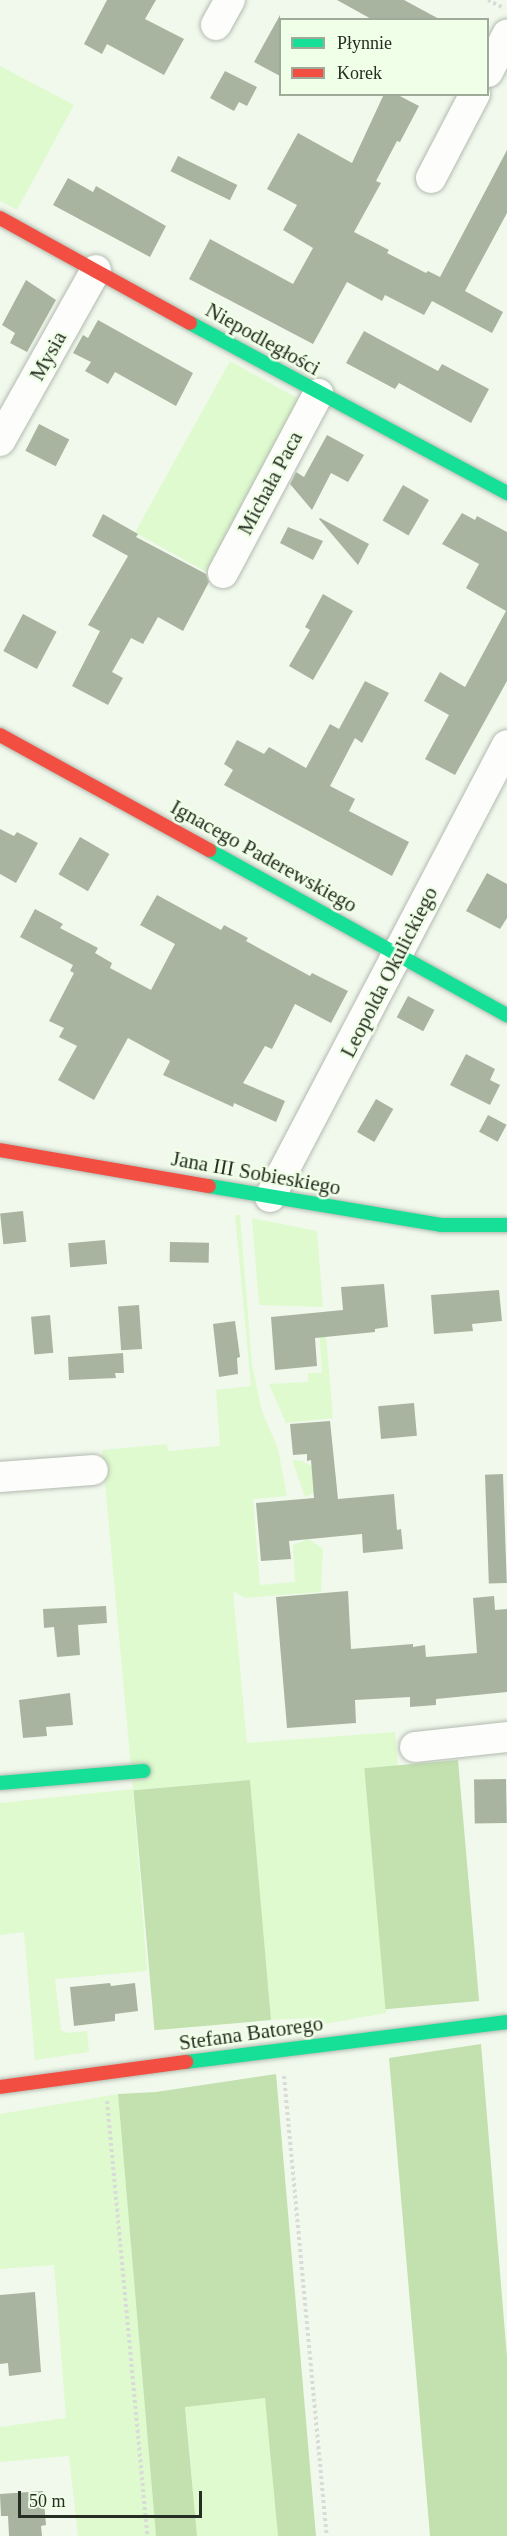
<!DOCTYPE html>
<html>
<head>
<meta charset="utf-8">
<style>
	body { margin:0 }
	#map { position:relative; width:507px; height:2536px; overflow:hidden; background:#f1f9ed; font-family:"Times New Roman",serif }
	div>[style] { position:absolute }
	.green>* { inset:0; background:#deface; transform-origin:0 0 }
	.forest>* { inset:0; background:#c2e1af; transform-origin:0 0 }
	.building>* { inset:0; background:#a8b49f; transform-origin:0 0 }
	.path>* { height:4px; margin-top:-2px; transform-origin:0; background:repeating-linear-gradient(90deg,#d9dbd8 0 3px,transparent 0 6px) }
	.roads { filter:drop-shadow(0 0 2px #b3baaf) drop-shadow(0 0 2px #b3baaf) }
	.street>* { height:30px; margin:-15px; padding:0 15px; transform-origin:15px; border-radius:15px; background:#fdfefc }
	.fast>* { height:14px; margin:-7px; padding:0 7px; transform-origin:7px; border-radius:7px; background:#16e098 }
	.jam>* { height:14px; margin:-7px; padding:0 7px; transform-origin:7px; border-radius:7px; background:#f24e42 }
	span { translate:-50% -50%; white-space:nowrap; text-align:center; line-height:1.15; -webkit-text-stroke:5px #f0ffe7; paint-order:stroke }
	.street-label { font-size:21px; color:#262d22 }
	.legend { position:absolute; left:279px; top:18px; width:210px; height:78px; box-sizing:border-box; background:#f0ffe7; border:2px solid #9fab98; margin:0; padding:8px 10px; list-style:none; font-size:18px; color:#262d22 }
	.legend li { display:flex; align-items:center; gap:12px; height:30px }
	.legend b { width:30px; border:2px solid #9fab98 }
	.scale { position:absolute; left:18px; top:2491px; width:184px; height:27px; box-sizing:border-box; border:3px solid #262d22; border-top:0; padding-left:8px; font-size:18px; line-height:21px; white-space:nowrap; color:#262d22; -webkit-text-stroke:4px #f0ffe7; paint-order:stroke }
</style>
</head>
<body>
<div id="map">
	<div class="green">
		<i style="clip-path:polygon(0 66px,74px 105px,17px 210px,0 201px)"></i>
		<i style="left:230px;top:361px;width:87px;height:196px;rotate:29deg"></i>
		<i style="clip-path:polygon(235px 1215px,240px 1215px,252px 1365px,262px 1411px,278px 1449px,287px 1496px,253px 1499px,260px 1585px,295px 1582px,293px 1545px,309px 1539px,323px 1549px,321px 1592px,245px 1598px,233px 1591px,247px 1743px,395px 1732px,398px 1767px,365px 1770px,386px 2013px,307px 2027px,308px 2018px,271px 2020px,250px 1780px,133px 1790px,147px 1971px,55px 1979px,61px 2030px,68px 2033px,87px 2031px,89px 2052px,35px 2060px,24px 1932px,0 1935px,0 1803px,133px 1789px,102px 1450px,167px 1444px,168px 1451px,220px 1446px,216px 1390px,251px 1386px)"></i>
		<i style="clip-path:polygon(252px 1218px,317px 1231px,323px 1307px,259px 1305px)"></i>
		<i style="clip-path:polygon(324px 1312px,333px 1418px,286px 1423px,269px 1384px,308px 1382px,308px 1373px,322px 1373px,318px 1313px)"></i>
		<i style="clip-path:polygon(292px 1460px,302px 1461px,314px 1467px,316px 1492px,305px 1497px)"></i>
		<i style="clip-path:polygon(118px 2094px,156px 2536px,78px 2536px,69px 2456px,0 2462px,0 2427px,66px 2418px,54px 2265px,0 2269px,0 2114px)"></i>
		<i style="left:266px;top:2398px;width:139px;height:81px;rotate:85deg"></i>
	</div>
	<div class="forest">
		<i style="left:458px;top:1760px;width:242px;height:94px;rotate:85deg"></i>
		<i style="left:250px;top:1780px;width:241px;height:117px;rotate:85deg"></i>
		<i style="clip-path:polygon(481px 2044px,507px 2357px,507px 2536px,430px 2536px,389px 2058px)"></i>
		<i style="clip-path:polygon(276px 2074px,316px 2536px,278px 2536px,265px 2398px,185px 2407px,197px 2536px,156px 2536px,118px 2094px,156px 2092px)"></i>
	</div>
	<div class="building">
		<i style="clip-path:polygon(107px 0,156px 0,145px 19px,184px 39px,164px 75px,107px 44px,102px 54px,84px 44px)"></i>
		<i style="clip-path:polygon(337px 0,404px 0,441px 20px,373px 20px)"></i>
		<i style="clip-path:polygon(280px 15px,280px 76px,254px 62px)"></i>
		<i style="clip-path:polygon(225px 71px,257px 87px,247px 106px,239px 102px,234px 111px,210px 98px)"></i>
		<i style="clip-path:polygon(384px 94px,396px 94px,419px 106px,400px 142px,397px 141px,376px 181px,381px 183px,354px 232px,389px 250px,387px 253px,426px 273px,428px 271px,440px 277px,507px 150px,507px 213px,465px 291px,503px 312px,492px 333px,432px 301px,424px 315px,385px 295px,382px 301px,347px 282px,313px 344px,189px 279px,210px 239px,293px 284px,313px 248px,283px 230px,297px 205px,267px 189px,298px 133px,352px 163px)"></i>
		<i style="left:178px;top:156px;width:66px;height:17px;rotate:26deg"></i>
		<i style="clip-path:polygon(68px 178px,93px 192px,96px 186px,166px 226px,150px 257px,53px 205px)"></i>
		<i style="clip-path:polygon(26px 280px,56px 300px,27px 352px,10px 343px,15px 333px,2px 325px)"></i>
		<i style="clip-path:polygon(98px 320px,193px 373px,176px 406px,115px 372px,108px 384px,85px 371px,91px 362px,73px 353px,83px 335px,88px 338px)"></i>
		<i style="clip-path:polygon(364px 331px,438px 371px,442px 364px,489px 389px,471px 423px,399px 383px,395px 389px,346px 363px)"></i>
		<i style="left:39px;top:424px;width:34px;height:30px;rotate:27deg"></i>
		<i style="clip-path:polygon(327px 435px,364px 455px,348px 482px,331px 473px,312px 510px,290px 484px,296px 472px,304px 477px)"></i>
		<i style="left:403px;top:485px;width:30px;height:41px;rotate:30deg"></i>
		<i style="clip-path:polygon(462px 513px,475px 520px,477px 516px,507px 532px,507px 681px,455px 775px,425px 759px,449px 715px,424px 701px,440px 672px,465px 687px,506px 611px,466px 588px,479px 564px,442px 544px)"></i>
		<i style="clip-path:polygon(103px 514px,138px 534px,136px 537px,206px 574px,209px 582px,183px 631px,158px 617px,143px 644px,131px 638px,112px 672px,123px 678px,108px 705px,72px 686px,100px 631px,88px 625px,128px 556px,92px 536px)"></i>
		<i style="clip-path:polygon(320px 518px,369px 544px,358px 565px,319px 519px)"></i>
		<i style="clip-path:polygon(288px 527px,323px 541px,313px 560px,280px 543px)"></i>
		<i style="clip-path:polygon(323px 594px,353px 611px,313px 680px,289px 666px,310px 630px,305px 627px)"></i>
		<i style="left:23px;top:614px;width:38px;height:42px;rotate:28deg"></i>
		<i style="clip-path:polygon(365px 681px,389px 693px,362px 743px,355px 738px,330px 786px,355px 799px,349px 811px,409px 842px,392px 876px,224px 785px,233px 770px,224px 764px,237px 740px,264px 754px,269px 747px,306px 768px,330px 724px,339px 729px)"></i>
		<i style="clip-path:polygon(0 829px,14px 836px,17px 832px,38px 843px,16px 883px,0 874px)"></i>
		<i style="left:80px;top:837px;width:34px;height:43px;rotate:30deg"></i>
		<i style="clip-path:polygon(487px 873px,507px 884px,507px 918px,500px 929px,466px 911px)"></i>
		<i style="clip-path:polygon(157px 895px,221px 930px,224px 925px,248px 938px,246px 941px,310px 976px,312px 973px,348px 991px,331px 1023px,295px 1004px,272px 1049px,265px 1046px,243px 1083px,285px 1101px,276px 1122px,234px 1103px,233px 1107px,163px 1075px,170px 1061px,128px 1038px,94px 1100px,58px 1080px,77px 1046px,59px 1037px,64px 1028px,49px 1021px,74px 973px,70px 971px,73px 965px,20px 937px,35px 909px,63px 924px,60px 928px,98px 948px,95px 953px,112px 963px,110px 968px,151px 990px,175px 944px,140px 925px)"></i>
		<i style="left:408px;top:996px;width:30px;height:24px;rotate:28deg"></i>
		<i style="clip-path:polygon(466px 1054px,495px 1069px,490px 1080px,500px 1085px,490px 1105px,450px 1085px)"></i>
		<i style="left:376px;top:1099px;width:20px;height:38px;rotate:30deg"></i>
		<i style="left:488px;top:1115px;width:21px;height:19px;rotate:28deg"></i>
		<i style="left:23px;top:1211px;width:31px;height:23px;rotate:84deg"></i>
		<i style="left:105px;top:1240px;width:24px;height:37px;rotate:85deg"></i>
		<i style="left:170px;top:1242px;width:39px;height:20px;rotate:1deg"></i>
		<i style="clip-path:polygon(384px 1284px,388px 1327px,375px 1329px,375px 1332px,315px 1338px,317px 1366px,275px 1370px,271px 1317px,343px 1310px,341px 1287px)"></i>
		<i style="clip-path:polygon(499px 1290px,502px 1321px,472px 1324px,473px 1331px,434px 1334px,431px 1295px)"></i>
		<i style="left:139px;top:1305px;width:44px;height:21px;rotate:86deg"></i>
		<i style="left:50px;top:1315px;width:38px;height:19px;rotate:85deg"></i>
		<i style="clip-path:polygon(235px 1321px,240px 1357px,237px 1358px,238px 1374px,219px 1377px,213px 1324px)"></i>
		<i style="clip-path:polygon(123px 1353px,124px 1373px,115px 1373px,116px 1378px,69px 1380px,68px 1357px)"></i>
		<i style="left:414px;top:1403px;width:33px;height:36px;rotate:85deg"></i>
		<i style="clip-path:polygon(330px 1421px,338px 1499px,394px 1494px,397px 1530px,401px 1529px,403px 1549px,363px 1553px,362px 1534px,289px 1541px,291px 1559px,261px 1561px,256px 1503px,314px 1498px,311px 1460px,307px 1461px,307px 1454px,293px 1455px,290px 1424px)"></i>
		<i style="left:503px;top:1474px;width:109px;height:18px;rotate:88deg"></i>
		<i style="clip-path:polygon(348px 1591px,351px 1649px,413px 1644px,413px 1647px,425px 1645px,426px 1657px,477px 1653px,473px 1598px,494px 1596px,495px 1610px,507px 1609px,507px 1692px,436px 1699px,436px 1705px,410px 1707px,410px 1697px,355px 1700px,356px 1723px,287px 1728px,276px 1597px)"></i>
		<i style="clip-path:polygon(106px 1606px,107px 1623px,78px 1625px,80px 1655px,57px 1657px,54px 1627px,44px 1628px,43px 1609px)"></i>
		<i style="clip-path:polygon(70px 1693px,73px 1725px,46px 1727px,47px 1736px,23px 1738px,19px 1700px)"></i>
		<i style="left:506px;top:1779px;width:44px;height:32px;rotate:89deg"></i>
		<i style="clip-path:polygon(110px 1983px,111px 1986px,135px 1983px,138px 2011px,115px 2014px,115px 2021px,74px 2026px,70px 1987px)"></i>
		<i style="clip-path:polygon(35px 2292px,41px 2372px,9px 2376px,8px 2363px,0 2364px,0 2295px)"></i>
		<i style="clip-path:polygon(43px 2491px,46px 2525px,41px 2526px,42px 2536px,9px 2536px,8px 2516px,1px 2516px,0 2494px)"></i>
	</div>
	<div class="path">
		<i style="left:488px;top:0;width:18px;rotate:27deg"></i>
		<i style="left:284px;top:2076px;width:462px;rotate:84.7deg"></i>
		<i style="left:107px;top:2101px;width:437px;rotate:84.7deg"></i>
	</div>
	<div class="roads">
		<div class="street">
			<i style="left:216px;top:25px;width:29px;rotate:-61deg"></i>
			<i style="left:488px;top:72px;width:42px;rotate:-62.8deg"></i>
			<i style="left:431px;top:178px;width:95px;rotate:-62.4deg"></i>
			<i style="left:0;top:441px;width:196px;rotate:-60.7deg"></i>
			<i style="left:223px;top:573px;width:203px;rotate:-62deg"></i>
			<i style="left:270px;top:1197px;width:510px;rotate:-62.33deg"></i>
			<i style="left:0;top:1477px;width:93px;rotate:-4.3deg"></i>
			<i style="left:415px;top:1747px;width:93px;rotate:-6.2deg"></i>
		</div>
		<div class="fast">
			<i style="left:190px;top:323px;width:360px;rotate:28.2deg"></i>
			<i style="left:209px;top:850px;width:341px;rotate:29deg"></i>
			<i style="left:209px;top:1186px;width:235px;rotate:9.5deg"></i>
			<i style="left:441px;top:1225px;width:66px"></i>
			<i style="left:0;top:1783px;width:144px;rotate:-4.8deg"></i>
			<i style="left:186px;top:2062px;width:323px;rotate:-7.1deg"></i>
		</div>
		<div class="jam">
			<i style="left:0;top:218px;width:217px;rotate:28.9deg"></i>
			<i style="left:0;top:735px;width:239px;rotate:28.8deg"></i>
			<i style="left:0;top:1150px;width:212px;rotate:9.8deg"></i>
			<i style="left:0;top:2087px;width:188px;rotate:-7.7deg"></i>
		</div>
	</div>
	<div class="street-label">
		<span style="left:263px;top:339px;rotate:29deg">Niepodległości</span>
		<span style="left:48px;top:356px;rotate:-61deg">Mysia</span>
		<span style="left:270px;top:483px;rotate:-62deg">Michała Paca</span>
		<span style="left:264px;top:856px;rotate:29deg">Ignacego Paderewskiego</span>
		<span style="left:389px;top:972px;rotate:-63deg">Leopolda Okulickiego</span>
		<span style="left:256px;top:1173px;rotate:10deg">Jana III Sobieskiego</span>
		<span style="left:251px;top:2033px;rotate:-8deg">Stefana Batorego</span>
	</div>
	<ul class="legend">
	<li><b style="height:8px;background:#16e098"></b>Płynnie</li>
	<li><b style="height:8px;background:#f24e42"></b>Korek</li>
	</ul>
	<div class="scale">50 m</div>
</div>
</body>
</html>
